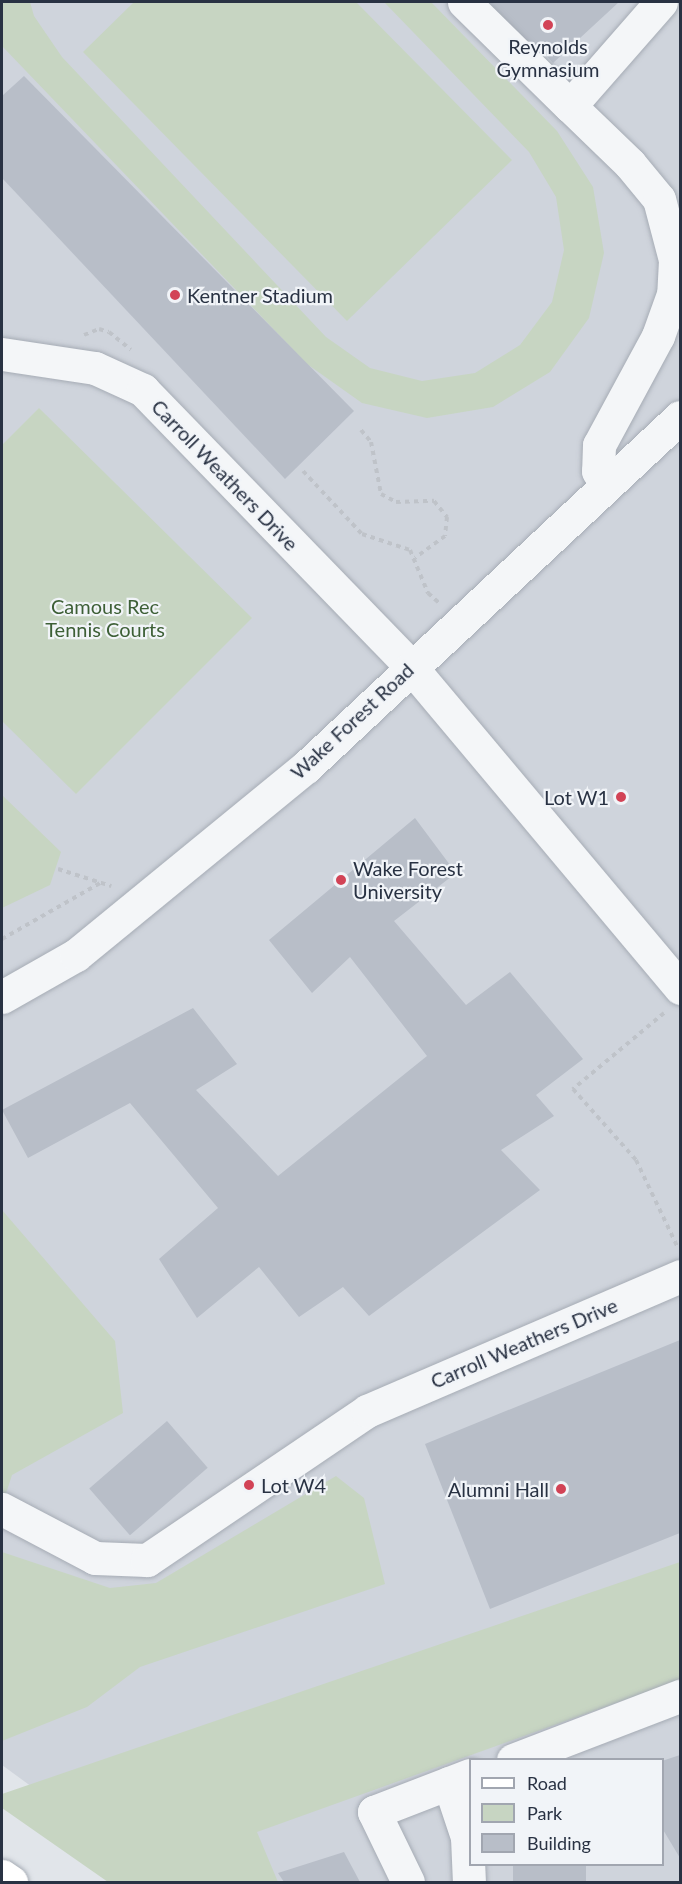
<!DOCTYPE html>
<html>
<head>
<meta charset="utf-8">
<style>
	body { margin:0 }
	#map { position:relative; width:682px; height:1884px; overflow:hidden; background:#e1e5ea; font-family:Lato,sans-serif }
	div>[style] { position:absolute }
	.built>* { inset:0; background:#cfd4dc }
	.green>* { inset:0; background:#c7d5c2 }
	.building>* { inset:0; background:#b8bec8; transform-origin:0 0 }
	.path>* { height:4px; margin-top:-2px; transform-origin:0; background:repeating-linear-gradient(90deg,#bfc3c9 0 4.5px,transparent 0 9px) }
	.roads { filter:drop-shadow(0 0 2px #a6acb5) drop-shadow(0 0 2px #a6acb5) }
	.minor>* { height:33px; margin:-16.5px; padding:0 16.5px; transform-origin:16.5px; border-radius:16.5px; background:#f4f6f8 }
	.major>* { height:33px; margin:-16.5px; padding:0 16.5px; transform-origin:16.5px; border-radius:16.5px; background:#fff }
	.dots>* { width:16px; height:16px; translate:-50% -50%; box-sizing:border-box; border:3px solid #f1f4f8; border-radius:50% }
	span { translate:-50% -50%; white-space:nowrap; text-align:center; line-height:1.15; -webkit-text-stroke:4.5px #f1f4f8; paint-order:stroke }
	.poi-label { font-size:20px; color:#293243 }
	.left { translate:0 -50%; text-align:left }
	.right { translate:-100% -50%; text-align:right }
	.street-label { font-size:20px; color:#293243 }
	.park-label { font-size:20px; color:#3d5f36 }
	.frame { position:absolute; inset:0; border:3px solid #293243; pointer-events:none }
	.legend { position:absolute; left:469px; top:1758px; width:195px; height:108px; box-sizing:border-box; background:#f1f4f8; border:2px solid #a1a6b0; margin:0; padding:8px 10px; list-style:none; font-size:18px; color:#293243 }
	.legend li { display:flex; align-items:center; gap:12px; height:30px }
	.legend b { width:30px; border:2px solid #a1a6b0 }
</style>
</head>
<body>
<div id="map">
	<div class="built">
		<i style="clip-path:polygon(evenodd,2px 2px,680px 2px,680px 1882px,162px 1882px,2px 1765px,2px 2px,470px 1760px,662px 1760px,662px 1864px,470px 1864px,470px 1760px)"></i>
	</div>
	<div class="green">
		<i style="clip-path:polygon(2px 2px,30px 2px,34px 16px,62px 57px,326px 337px,370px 368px,422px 381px,475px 373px,520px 345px,552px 302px,564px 250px,556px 197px,529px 152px,384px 2px,431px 2px,557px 131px,593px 187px,604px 253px,589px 318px,550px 372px,493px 407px,427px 418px,362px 403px,307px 364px,2px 46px)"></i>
		<i style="clip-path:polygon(134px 2px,356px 2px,512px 160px,347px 321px,83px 52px)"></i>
		<i style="clip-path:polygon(39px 408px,252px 618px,76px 794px,2px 721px,2px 445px)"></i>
		<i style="clip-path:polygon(2px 795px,61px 852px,50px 885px,2px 908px)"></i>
		<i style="clip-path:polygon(2px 1210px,115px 1341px,123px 1413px,12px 1475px,2px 1506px)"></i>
		<i style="clip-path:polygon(336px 1476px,364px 1498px,385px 1584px,140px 1667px,87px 1707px,2px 1741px,2px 1552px,110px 1588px,156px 1583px)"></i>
		<i style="clip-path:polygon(680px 1562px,680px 1680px,257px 1832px,278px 1882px,108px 1882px,2px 1808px,2px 1794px)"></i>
	</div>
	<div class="building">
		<i style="clip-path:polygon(478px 2px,619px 2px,553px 63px,540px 48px,533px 56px)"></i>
		<i style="clip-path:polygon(24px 76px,354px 411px,285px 479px,2px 178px,2px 96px)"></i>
		<i style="clip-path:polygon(415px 818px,456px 873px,394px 921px,466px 1005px,510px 972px,583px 1059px,536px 1095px,554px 1116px,501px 1150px,540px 1190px,369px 1316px,343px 1287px,299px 1317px,259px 1267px,197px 1318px,159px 1259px,218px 1208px,130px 1103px,28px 1158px,2px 1110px,193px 1008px,237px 1064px,196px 1090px,278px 1176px,427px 1056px,350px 957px,312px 993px,269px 940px)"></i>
		<i style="clip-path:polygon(680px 1340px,680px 1533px,490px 1609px,425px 1444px)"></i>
		<i style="left:167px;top:1421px;width:62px;height:103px;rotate:49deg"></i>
		<i style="clip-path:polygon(680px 1755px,680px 1858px,662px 1828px,662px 1761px)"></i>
		<i style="clip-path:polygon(344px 1852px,360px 1882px,284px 1882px,278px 1873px)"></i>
		<i style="left:513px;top:1864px;width:73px;height:19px"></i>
	</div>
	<div class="path">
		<i style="left:84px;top:335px;width:16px;rotate:-22deg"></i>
		<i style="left:99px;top:329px;width:10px;rotate:17deg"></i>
		<i style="left:109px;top:332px;width:28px;rotate:39deg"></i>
		<i style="left:361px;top:430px;width:16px;rotate:50deg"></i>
		<i style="left:371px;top:442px;width:53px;rotate:79.1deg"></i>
		<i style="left:381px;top:494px;width:17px;rotate:28deg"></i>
		<i style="left:396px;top:502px;width:38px;rotate:-2deg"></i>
		<i style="left:434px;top:501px;width:21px;rotate:51deg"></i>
		<i style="left:447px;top:517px;width:19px;rotate:96deg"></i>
		<i style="left:445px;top:536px;width:37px;rotate:144deg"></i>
		<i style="left:303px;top:471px;width:86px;rotate:46.9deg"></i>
		<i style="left:362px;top:534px;width:51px;rotate:18.4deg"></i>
		<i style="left:410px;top:550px;width:47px;rotate:67.3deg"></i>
		<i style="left:428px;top:593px;width:15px;rotate:42deg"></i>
		<i style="left:58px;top:869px;width:56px;rotate:17.8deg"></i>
		<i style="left:2px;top:939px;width:113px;rotate:-29.7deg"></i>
		<i style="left:664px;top:1013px;width:119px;rotate:140.1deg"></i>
		<i style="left:573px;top:1089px;width:95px;rotate:48.4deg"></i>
		<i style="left:636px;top:1160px;width:98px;rotate:64.5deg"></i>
	</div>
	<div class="roads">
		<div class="minor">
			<i style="left:464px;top:2px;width:148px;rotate:44.5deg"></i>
			<i style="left:570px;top:106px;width:138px;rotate:-48.8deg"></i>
			<i style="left:570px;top:106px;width:83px;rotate:44deg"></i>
			<i style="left:630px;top:164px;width:45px;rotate:50.4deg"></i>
			<i style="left:659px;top:199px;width:63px;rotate:75.3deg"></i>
			<i style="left:675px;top:260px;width:34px;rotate:93deg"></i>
			<i style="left:673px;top:294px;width:45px;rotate:109.7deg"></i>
			<i style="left:658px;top:336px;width:124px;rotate:118.4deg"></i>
			<i style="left:599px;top:445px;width:26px;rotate:92deg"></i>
			<i style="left:598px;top:471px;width:15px;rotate:58deg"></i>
			<i style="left:2px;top:354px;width:94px;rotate:8.6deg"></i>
			<i style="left:95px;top:368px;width:53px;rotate:24.6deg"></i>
			<i style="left:143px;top:390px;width:385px;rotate:45.9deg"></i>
			<i style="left:411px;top:667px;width:419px;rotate:50deg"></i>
			<i style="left:2px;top:997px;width:85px;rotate:-29.6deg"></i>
			<i style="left:76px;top:955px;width:297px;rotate:-39.3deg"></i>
			<i style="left:306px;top:767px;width:512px;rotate:-43.1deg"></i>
			<i style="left:2px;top:1509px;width:105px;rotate:27.8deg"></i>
			<i style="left:95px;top:1558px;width:52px;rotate:2.2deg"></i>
			<i style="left:147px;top:1560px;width:266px;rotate:-34.1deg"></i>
			<i style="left:367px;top:1411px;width:341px;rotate:-23.3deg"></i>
			<i style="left:513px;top:1760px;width:179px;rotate:-21deg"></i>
			<i style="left:449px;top:1783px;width:57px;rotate:71.6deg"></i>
			<i style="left:467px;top:1837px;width:45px;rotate:87.5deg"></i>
			<i style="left:408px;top:1882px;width:78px;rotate:-115.9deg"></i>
			<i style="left:374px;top:1812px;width:103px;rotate:-21.1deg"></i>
		</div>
		<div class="major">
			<i style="left:2px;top:1876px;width:11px;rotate:34deg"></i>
		</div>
	</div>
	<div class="dots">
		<i style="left:548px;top:25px;background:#d24356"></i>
		<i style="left:175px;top:295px;background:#d24356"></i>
		<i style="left:621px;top:797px;background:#d24356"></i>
		<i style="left:341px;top:880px;background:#d24356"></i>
		<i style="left:249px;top:1485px;background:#d24356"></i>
		<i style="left:561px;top:1489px;background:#d24356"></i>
	</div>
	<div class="poi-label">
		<span style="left:548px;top:58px">Reynolds<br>Gymnasium</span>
		<span class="left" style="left:187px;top:295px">Kentner Stadium</span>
		<span class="right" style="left:609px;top:797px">Lot W1</span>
		<span class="left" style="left:353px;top:880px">Wake Forest<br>University</span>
		<span class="left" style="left:261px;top:1485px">Lot W4</span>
		<span class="right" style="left:549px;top:1489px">Alumni Hall</span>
	</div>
	<div class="street-label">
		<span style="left:225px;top:475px;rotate:46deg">Carroll Weathers Drive</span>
		<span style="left:352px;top:721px;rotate:-43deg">Wake Forest Road</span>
		<span style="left:524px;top:1343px;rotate:-23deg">Carroll Weathers Drive</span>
	</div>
	<div class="park-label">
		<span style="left:105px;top:618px">Camous Rec<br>Tennis Courts</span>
	</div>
	<div class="frame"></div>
	<ul class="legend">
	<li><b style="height:8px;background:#fff"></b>Road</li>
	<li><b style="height:16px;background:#c7d5c2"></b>Park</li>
	<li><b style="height:16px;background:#b8bec8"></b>Building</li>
	</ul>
</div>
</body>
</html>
